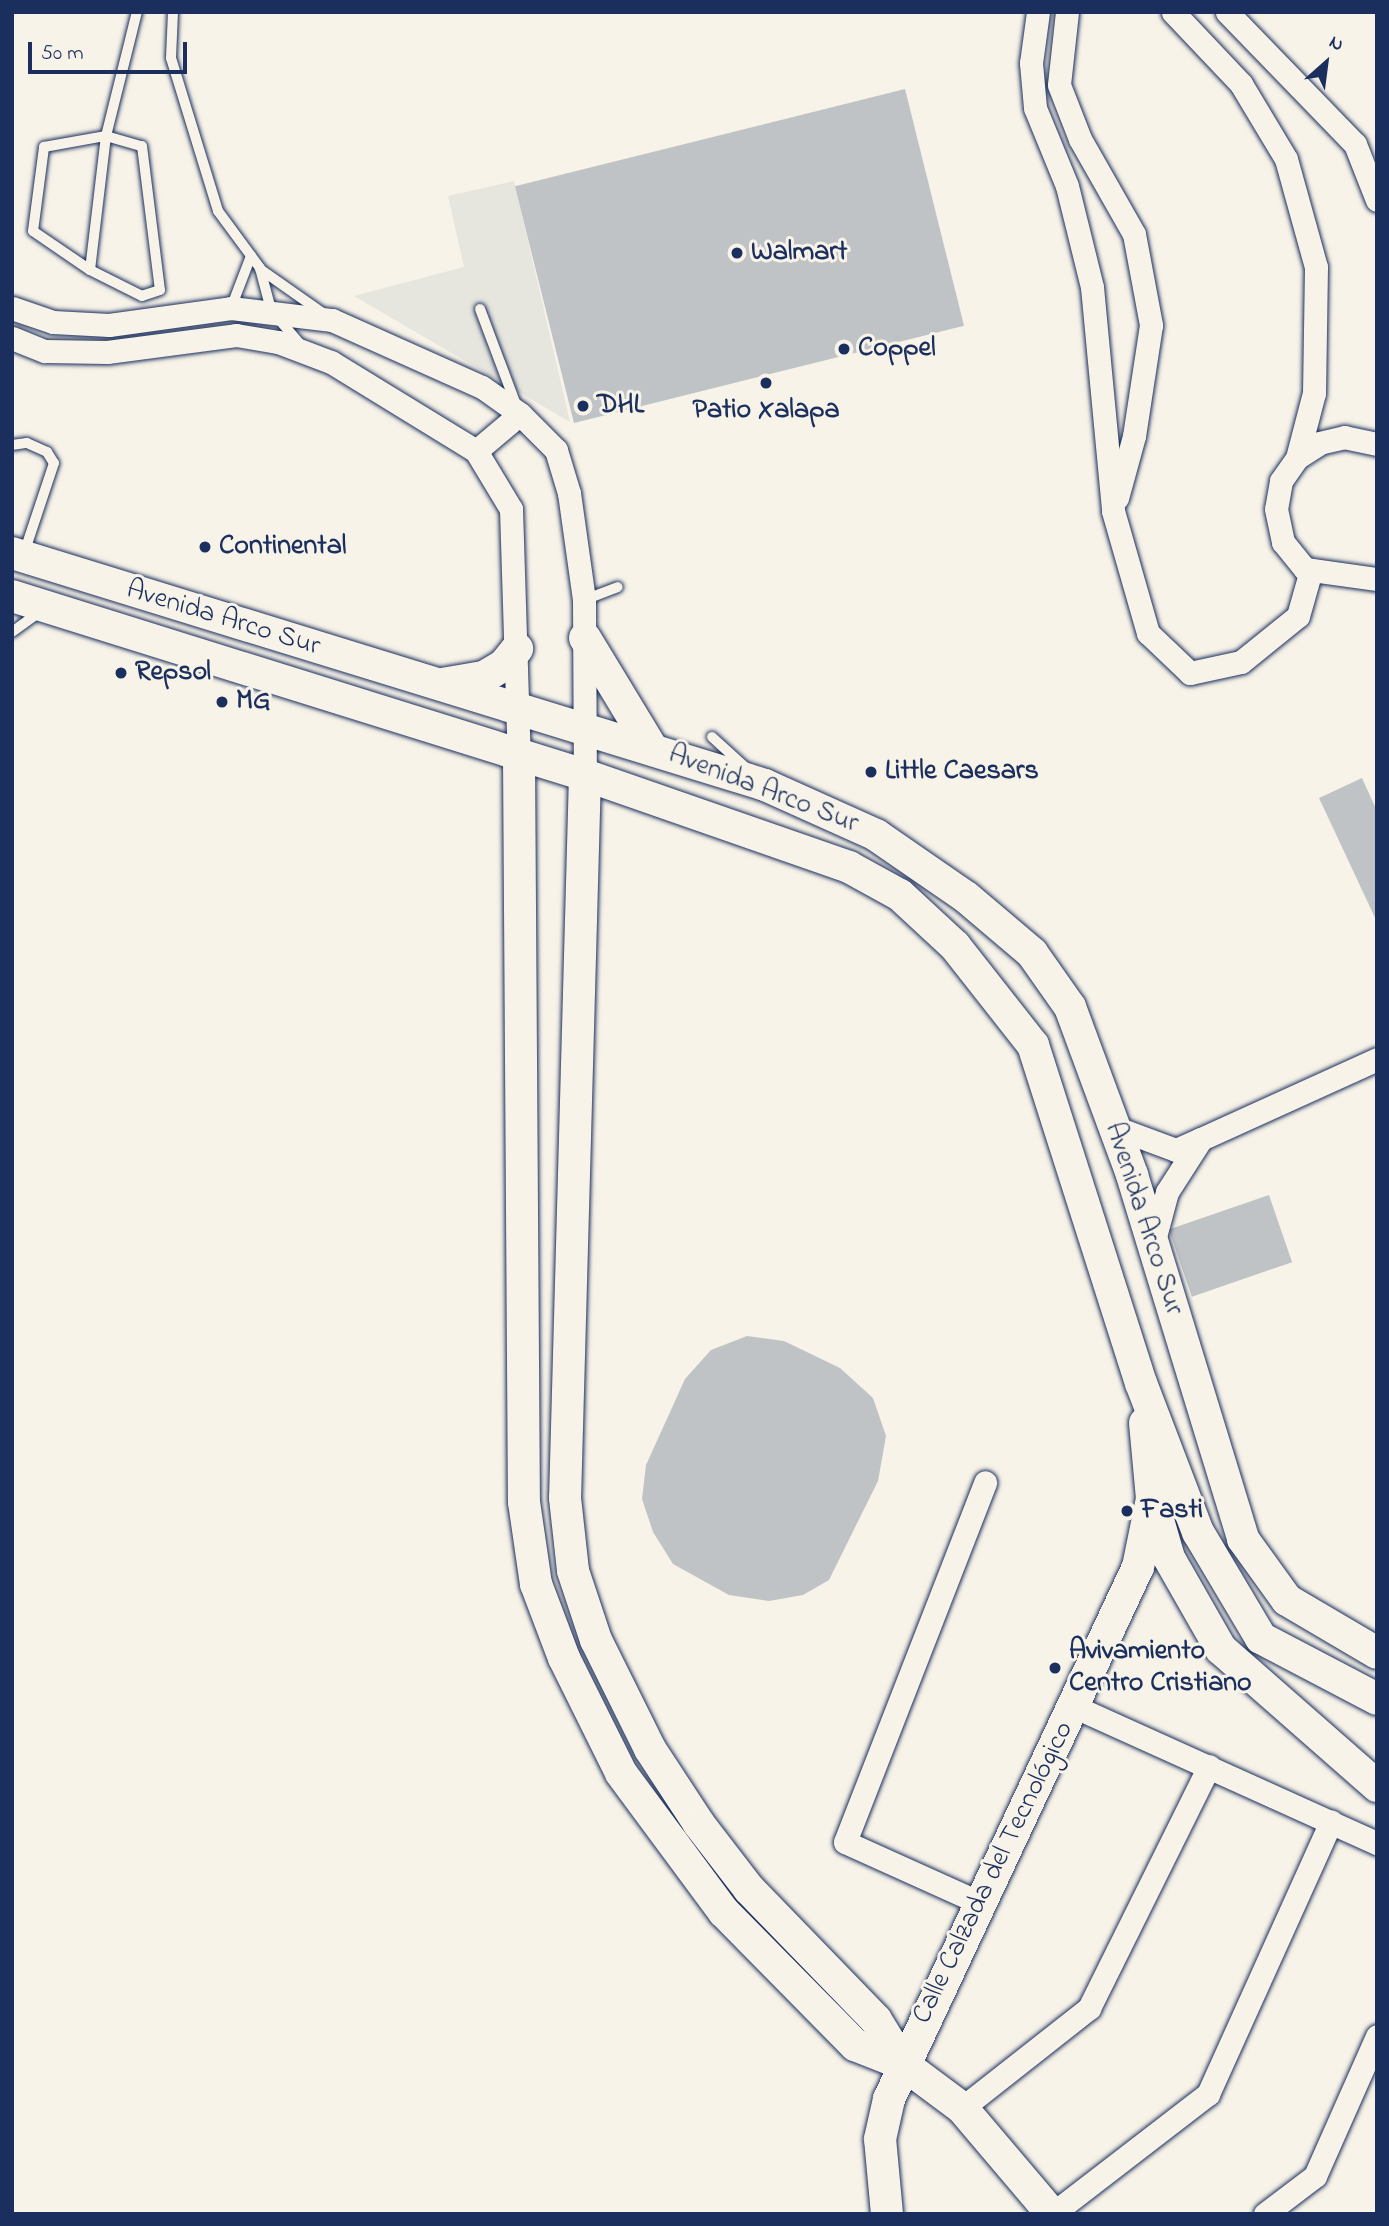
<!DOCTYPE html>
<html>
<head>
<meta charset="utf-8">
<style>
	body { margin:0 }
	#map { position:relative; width:1389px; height:2226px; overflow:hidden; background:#f7f3e8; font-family:"Indie Flower",sans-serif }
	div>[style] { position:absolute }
	.built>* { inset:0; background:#e6e5de }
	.building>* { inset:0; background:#c0c3c5; transform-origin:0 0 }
	.roads { filter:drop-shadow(0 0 2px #1b2f5e) drop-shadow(0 0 2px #1b2f5e) }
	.lane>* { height:10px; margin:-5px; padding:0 5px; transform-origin:5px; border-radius:5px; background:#f7f3e8 }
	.street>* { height:23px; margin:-11.5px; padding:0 11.5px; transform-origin:11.5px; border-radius:11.5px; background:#f7f3e8 }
	.secondary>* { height:32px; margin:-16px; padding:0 16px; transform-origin:16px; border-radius:16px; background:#f7f3e8 }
	.dots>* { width:19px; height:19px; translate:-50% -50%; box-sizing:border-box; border:4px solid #f7f3e8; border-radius:50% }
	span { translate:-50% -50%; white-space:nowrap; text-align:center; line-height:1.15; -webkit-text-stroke:6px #f7f3e8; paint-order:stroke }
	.poi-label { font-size:28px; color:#1b2f5e; font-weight:700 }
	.left { translate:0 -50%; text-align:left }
	.street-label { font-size:28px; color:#1b2f5e }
	.frame { position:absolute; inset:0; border:14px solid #1b2f5e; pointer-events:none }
	.north { position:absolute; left:1291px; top:28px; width:70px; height:70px; -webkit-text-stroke:5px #f7f3e8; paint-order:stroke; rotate:28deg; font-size:19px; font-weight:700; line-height:28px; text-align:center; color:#1b2f5e }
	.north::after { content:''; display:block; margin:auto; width:24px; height:32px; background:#1b2f5e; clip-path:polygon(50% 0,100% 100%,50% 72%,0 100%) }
	.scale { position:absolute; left:28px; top:42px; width:159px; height:32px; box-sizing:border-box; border:4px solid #1b2f5e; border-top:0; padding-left:9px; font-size:21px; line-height:24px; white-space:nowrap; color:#1b2f5e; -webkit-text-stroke:5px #f7f3e8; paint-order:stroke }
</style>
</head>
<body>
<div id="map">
	<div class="built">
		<i style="clip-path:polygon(514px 181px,570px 422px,354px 296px,464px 267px,448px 196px)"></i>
	</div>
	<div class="building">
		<i style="left:905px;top:89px;width:244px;height:402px;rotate:76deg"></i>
		<i style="clip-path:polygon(1362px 778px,1377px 811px,1377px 922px,1319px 798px)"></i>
		<i style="left:1269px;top:1195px;width:71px;height:106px;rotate:71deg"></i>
		<i style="clip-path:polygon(747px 1336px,784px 1341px,840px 1368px,873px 1398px,886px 1436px,878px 1481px,829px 1580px,803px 1595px,769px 1601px,729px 1595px,673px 1564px,653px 1532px,642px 1499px,646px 1465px,685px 1379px,711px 1350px)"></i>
	</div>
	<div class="roads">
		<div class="lane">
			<i style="left:173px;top:12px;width:46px;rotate:92.5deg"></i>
			<i style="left:171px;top:58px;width:160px;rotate:72.9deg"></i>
			<i style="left:218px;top:211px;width:71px;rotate:53.6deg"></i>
			<i style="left:260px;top:268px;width:43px;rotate:75.3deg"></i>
			<i style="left:271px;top:310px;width:45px;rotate:49.5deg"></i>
			<i style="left:106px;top:136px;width:37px;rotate:16deg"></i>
			<i style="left:142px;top:146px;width:145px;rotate:82.9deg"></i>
			<i style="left:160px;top:290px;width:19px;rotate:162deg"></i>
			<i style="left:142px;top:296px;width:58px;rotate:-153.4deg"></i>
			<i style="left:90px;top:270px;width:69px;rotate:-145.6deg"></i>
			<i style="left:33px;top:231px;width:85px;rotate:-82.5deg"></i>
			<i style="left:44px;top:147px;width:63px;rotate:-10.1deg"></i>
			<i style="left:260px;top:269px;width:78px;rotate:35.1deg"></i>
			<i style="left:90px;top:270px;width:135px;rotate:-83.2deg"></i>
			<i style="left:106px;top:136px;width:128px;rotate:-76deg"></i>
			<i style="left:231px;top:308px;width:56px;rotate:-69deg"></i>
			<i style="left:480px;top:309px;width:103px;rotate:69.4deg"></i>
			<i style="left:12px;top:445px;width:15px;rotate:-8deg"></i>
			<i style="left:27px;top:443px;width:22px;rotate:24deg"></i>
			<i style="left:47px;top:452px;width:13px;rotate:58deg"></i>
			<i style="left:54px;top:463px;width:95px;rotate:108.4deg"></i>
			<i style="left:584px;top:600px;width:36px;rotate:-21deg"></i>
			<i style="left:12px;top:632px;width:36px;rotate:-36deg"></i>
			<i style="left:712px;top:737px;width:47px;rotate:42.4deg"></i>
		</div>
		<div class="street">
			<i style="left:1038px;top:12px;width:51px;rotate:97.8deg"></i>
			<i style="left:1031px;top:63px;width:45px;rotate:84.9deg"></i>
			<i style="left:1035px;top:108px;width:84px;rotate:67.7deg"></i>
			<i style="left:1067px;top:186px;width:104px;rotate:76.1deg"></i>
			<i style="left:1092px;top:287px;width:225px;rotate:84.6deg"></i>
			<i style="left:1113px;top:511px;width:127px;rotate:74deg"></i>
			<i style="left:1148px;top:633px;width:58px;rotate:43.6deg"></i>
			<i style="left:1190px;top:673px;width:52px;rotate:-12.2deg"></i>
			<i style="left:1241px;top:662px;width:73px;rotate:-38.9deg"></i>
			<i style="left:1298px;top:616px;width:48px;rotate:-74.2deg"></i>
			<i style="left:1067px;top:12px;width:73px;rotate:96.3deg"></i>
			<i style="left:1059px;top:85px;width:58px;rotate:68.7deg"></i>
			<i style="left:1080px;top:139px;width:109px;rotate:60.4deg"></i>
			<i style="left:1134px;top:234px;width:93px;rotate:79.4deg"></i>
			<i style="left:1151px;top:325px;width:112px;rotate:98.7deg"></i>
			<i style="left:1134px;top:436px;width:64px;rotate:105.3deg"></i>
			<i style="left:1173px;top:12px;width:99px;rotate:46.6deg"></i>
			<i style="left:1241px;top:84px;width:87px;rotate:59deg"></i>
			<i style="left:1286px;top:159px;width:112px;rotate:74.5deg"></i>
			<i style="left:1316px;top:267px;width:126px;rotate:90.9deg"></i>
			<i style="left:1314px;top:393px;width:67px;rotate:104.7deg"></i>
			<i style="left:1227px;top:12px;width:184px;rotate:45.9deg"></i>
			<i style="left:1355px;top:144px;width:60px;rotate:68.6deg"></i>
			<i style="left:12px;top:308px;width:43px;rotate:18.9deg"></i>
			<i style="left:53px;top:322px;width:56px;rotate:3.1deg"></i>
			<i style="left:109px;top:325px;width:123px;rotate:-7.9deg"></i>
			<i style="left:231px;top:308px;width:102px;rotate:6.8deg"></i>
			<i style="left:332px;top:320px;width:164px;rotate:24.1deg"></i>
			<i style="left:482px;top:387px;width:47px;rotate:35.4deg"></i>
			<i style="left:520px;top:414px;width:51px;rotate:45deg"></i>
			<i style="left:556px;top:450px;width:45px;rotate:73.2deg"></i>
			<i style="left:569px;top:493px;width:108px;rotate:82deg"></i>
			<i style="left:584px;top:600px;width:175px;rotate:89.7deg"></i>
			<i style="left:12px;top:338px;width:35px;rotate:22deg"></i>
			<i style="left:45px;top:351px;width:62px;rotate:0.9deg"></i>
			<i style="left:107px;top:352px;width:130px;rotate:-7.5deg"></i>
			<i style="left:236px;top:335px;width:43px;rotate:9.5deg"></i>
			<i style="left:278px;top:342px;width:57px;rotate:20.7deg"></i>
			<i style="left:331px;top:362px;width:170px;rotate:31.5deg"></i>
			<i style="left:476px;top:451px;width:68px;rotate:58.9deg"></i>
			<i style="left:511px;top:509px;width:248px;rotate:88.2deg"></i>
			<i style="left:1377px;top:444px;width:33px;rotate:-168deg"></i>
			<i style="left:1345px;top:437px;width:26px;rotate:167deg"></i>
			<i style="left:1320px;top:443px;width:27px;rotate:147deg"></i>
			<i style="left:1297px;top:458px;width:28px;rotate:125deg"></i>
			<i style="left:1281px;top:481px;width:28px;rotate:100deg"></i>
			<i style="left:1276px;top:509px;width:34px;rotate:78deg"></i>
			<i style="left:1283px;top:542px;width:35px;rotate:51deg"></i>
			<i style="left:1305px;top:569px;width:73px;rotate:7.9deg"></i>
			<i style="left:476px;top:451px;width:57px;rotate:-40.1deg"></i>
			<i style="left:1114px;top:1127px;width:66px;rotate:20.4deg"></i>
			<i style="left:1176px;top:1150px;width:27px;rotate:-24deg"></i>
			<i style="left:1201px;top:1139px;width:63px;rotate:122.7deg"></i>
			<i style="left:1167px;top:1192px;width:54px;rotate:105.1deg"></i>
			<i style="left:1201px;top:1139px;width:193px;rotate:-24.4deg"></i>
			<i style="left:1073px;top:1706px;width:333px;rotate:24.3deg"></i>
			<i style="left:978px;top:1902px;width:146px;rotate:-155.7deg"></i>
			<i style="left:845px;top:1842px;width:386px;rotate:-68.7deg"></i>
			<i style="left:962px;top:2108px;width:162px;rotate:-38.2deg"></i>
			<i style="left:1089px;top:2008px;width:270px;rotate:-63.6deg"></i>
			<i style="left:1052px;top:2214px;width:197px;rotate:-37.6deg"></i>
			<i style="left:1208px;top:2094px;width:299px;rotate:-65.7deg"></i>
			<i style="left:1265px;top:2214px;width:63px;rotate:-37.2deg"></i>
			<i style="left:1315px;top:2176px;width:153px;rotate:-66.1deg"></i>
		</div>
		<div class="secondary">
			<i style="left:12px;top:553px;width:788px;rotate:17.12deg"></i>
			<i style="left:765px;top:785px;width:122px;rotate:24.2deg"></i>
			<i style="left:876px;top:835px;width:109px;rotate:34.6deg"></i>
			<i style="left:966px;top:897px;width:87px;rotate:40.3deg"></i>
			<i style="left:1032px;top:953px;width:66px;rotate:54.9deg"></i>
			<i style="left:1070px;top:1007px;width:179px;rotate:69.7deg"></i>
			<i style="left:1132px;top:1175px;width:381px;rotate:73deg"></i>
			<i style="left:1243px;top:1539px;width:75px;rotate:54.2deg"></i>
			<i style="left:1287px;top:1600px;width:104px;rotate:30.5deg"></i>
			<i style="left:12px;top:596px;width:600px;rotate:17.35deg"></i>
			<i style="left:585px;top:775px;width:280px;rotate:19.2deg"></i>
			<i style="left:849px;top:867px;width:58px;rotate:28.8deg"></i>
			<i style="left:900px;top:895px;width:75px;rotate:42.8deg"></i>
			<i style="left:955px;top:946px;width:126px;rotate:51.8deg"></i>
			<i style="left:1033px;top:1045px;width:355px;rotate:72.3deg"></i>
			<i style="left:1141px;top:1383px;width:160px;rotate:69.1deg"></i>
			<i style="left:1198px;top:1532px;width:123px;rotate:59.3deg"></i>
			<i style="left:1261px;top:1638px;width:131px;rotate:27.7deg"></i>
			<i style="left:585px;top:638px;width:127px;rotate:58.8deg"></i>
			<i style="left:442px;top:684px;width:43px;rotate:-9.5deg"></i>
			<i style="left:484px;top:677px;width:23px;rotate:-31deg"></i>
			<i style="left:504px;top:665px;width:21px;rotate:-51deg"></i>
			<i style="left:519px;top:757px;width:745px;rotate:89.62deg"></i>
			<i style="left:524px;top:1502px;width:83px;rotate:81.7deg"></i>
			<i style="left:536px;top:1584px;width:79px;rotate:69.3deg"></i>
			<i style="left:564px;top:1658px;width:128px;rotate:63.6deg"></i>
			<i style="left:621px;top:1773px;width:173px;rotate:53.5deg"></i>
			<i style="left:724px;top:1912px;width:187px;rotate:45.4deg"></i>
			<i style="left:855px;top:2045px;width:52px;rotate:21.6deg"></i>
			<i style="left:903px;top:2064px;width:74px;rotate:36.7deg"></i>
			<i style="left:962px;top:2108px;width:139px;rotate:49.7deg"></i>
			<i style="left:585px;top:775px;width:723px;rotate:91.58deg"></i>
			<i style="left:565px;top:1498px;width:73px;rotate:83.7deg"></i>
			<i style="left:573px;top:1571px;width:73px;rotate:71.6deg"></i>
			<i style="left:596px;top:1640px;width:122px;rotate:63.6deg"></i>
			<i style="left:650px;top:1749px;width:90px;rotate:56.8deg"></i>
			<i style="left:699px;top:1824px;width:82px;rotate:52.4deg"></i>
			<i style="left:749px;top:1889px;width:182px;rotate:45.9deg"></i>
			<i style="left:876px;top:2020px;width:52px;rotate:58.5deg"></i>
			<i style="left:1145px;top:1423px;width:76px;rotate:84.7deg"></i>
			<i style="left:1152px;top:1499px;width:61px;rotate:73.9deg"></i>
			<i style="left:1169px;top:1558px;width:105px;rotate:60.3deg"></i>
			<i style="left:1221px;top:1649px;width:208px;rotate:41.3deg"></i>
			<i style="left:887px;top:2214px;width:75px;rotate:-95.3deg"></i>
			<i style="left:880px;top:2139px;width:41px;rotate:-77.3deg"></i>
			<i style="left:889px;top:2099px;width:587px;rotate:-64.92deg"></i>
			<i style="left:1138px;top:1567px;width:69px;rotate:-78.4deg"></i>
		</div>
	</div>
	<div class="dots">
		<i style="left:737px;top:253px;background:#1b2f5e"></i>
		<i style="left:844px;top:349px;background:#1b2f5e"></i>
		<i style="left:766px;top:383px;background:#1b2f5e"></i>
		<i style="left:583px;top:406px;background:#1b2f5e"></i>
		<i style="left:205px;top:547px;background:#1b2f5e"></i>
		<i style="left:121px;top:673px;background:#1b2f5e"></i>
		<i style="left:222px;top:702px;background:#1b2f5e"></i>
		<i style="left:871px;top:772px;background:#1b2f5e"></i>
		<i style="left:1127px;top:1511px;background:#1b2f5e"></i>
		<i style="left:1055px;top:1668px;background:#1b2f5e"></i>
	</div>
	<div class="poi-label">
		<span class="left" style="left:751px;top:253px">Walmart</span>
		<span class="left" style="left:858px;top:349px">Coppel</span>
		<span class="left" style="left:597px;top:406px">DHL</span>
		<span style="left:766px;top:411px">Patio Xalapa</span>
		<span class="left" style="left:219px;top:547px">Continental</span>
		<span class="left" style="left:135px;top:673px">Repsol</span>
		<span class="left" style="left:236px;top:702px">MG</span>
		<span class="left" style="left:885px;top:772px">Little Caesars</span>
		<span class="left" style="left:1141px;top:1511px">Fasti</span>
		<span class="left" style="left:1069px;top:1668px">Avivamiento<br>Centro Cristiano</span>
	</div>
	<div class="street-label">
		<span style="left:223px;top:619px;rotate:17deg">Avenida Arco Sur</span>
		<span style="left:763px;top:790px;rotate:21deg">Avenida Arco Sur</span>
		<span style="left:1143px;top:1219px;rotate:72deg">Avenida Arco Sur</span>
		<span style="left:994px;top:1873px;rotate:-64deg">Calle Calzada del Tecnológico</span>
	</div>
	<div class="frame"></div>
	<div class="north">N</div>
	<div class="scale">50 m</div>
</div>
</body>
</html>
